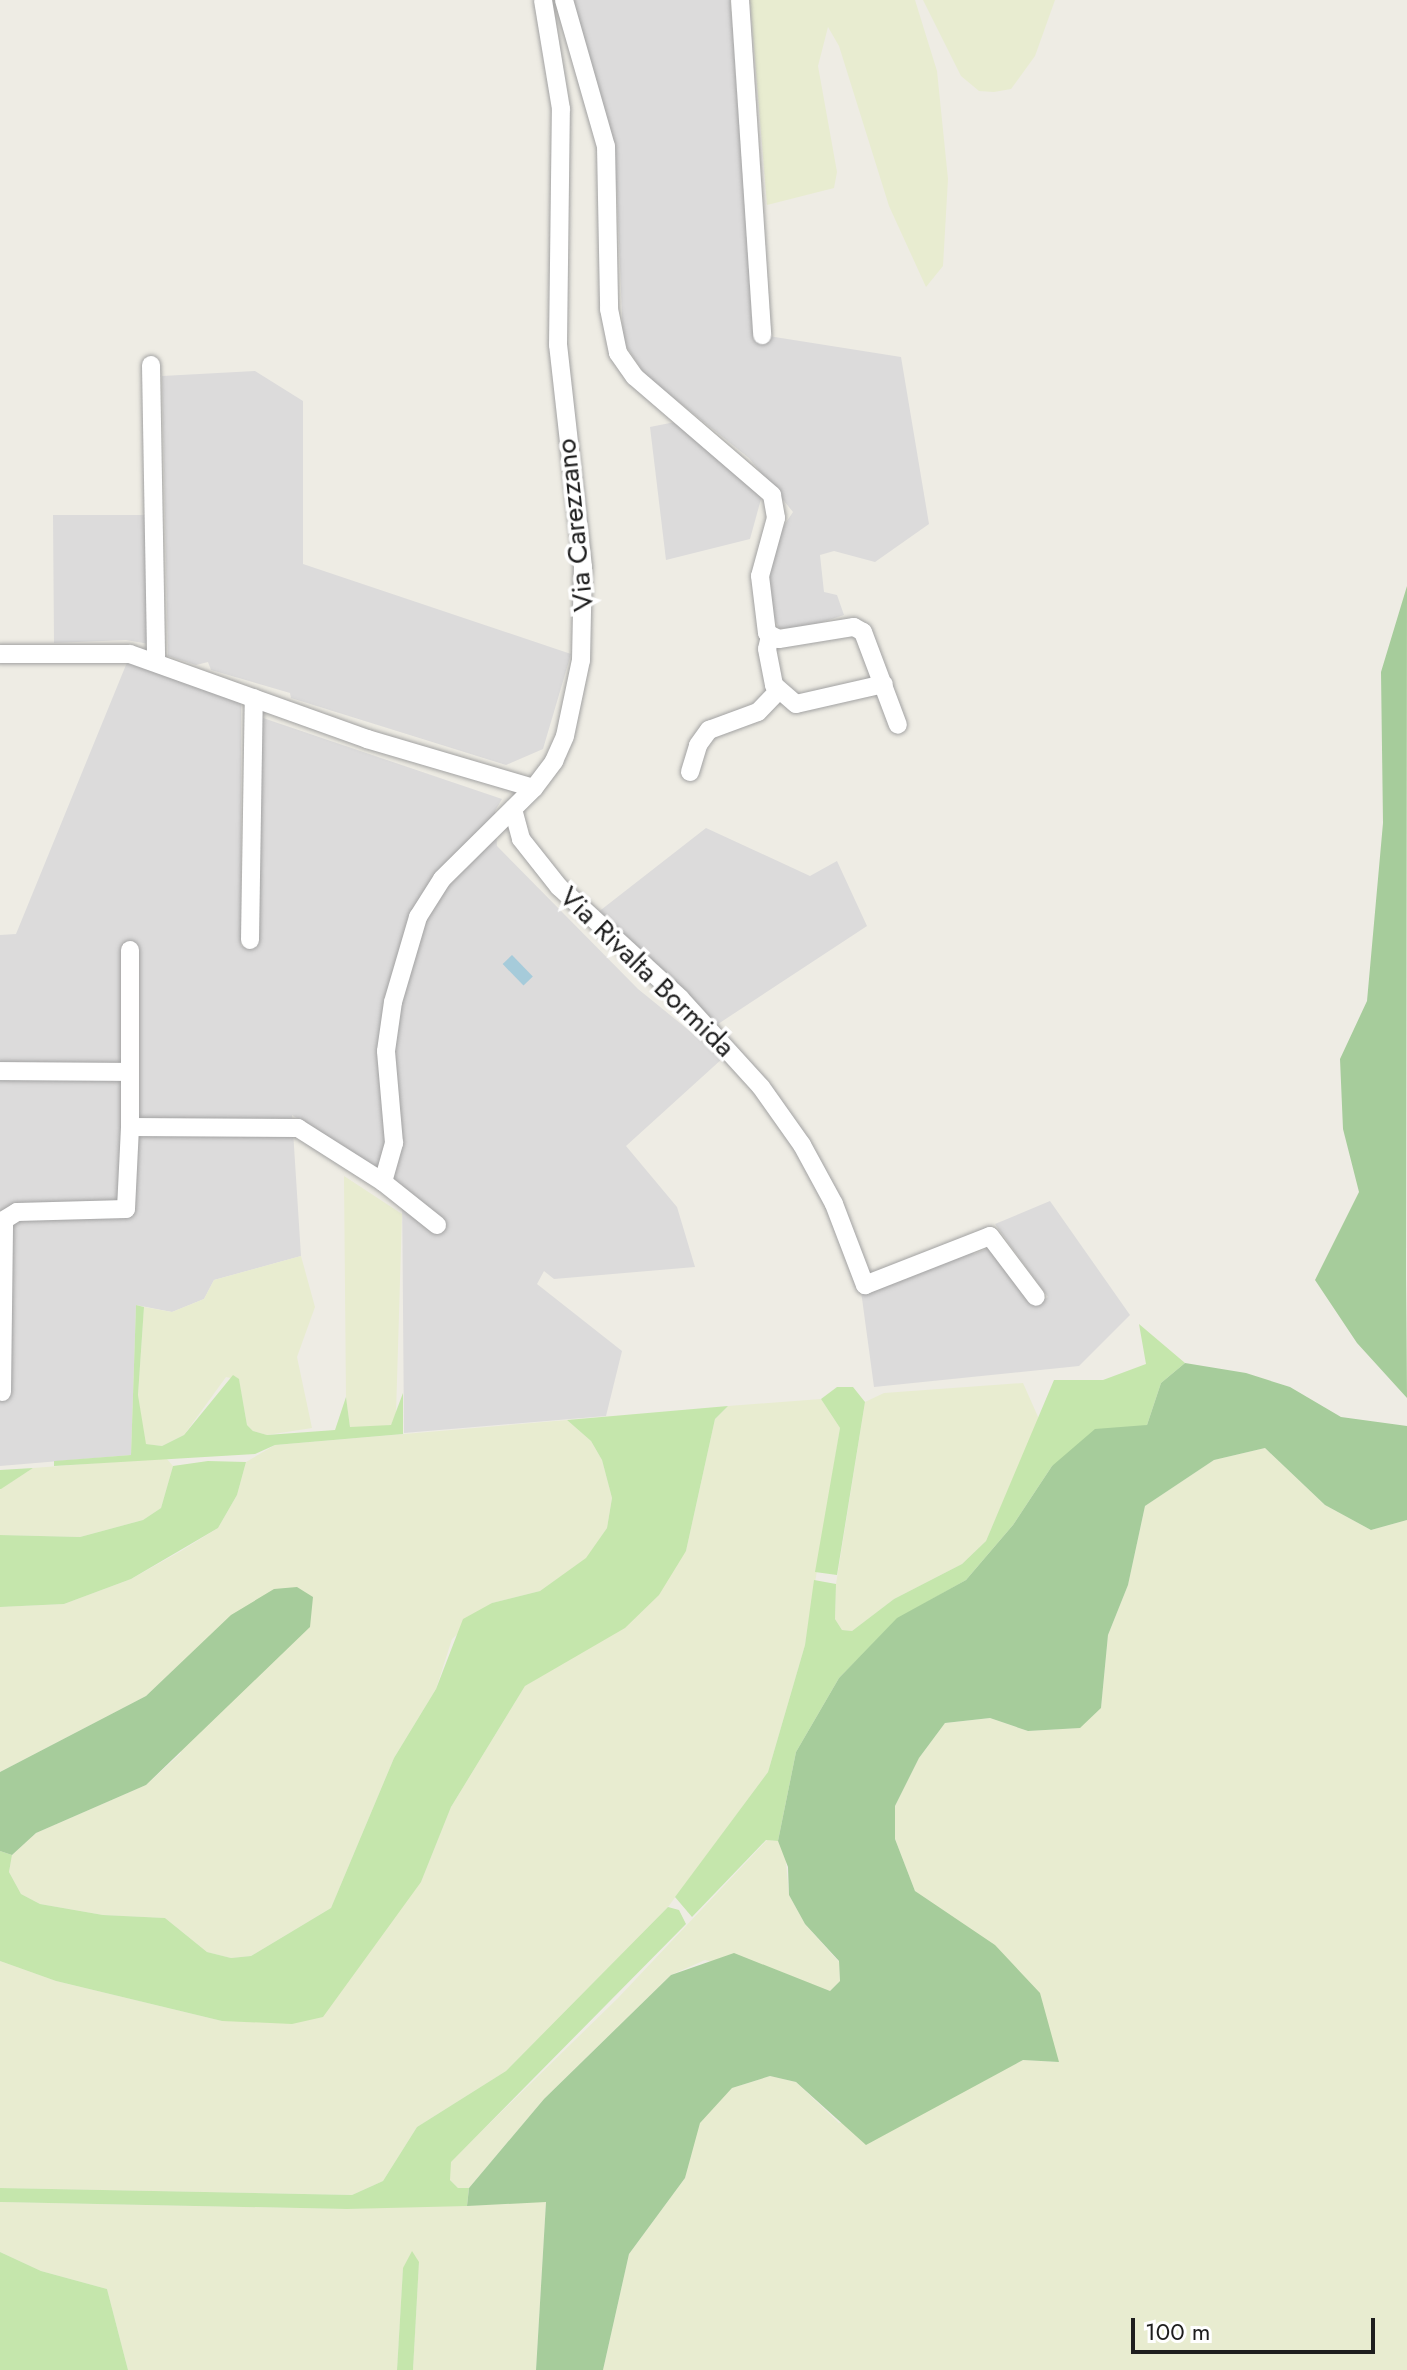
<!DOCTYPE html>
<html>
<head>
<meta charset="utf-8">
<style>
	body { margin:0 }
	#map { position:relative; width:1407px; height:2370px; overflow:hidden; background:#eeece4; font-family:Jost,sans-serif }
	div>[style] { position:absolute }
	.residential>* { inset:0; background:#dcdbdb }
	.farmland>* { inset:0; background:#e8ecd0 }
	.grass>* { inset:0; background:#c5e6ac }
	.forest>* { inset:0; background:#a6cc9b }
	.water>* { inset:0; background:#a6cbda; transform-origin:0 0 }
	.roads { filter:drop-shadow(0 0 2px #a2a2a2) drop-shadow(0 0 2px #a2a2a2) }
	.street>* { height:18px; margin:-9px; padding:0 9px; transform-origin:9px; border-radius:9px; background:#fff }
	span { translate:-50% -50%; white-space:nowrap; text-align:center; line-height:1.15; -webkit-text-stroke:7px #fff; paint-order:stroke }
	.street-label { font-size:28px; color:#1e1e1e }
	.scale { position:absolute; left:1131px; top:2318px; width:244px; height:36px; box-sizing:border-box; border:4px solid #1e1e1e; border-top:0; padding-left:10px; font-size:24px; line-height:28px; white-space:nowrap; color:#1e1e1e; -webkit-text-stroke:6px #fff; paint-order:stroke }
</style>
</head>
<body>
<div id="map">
	<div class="residential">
		<i style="clip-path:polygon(572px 0,730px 0,762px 335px,901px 357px,929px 524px,875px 562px,834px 551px,820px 555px,824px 592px,837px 595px,844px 615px,801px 629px,779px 628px,770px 610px,765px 568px,773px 542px,793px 512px,749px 458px,645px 375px,623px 341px,617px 190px,602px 105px)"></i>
		<i style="clip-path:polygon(255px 371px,303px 401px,303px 564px,571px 654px,543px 749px,506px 765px,291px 698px,290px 693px,211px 670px,208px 662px,196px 665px,168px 656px,162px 376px)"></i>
		<i style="clip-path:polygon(675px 422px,749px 479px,761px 499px,750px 539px,666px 560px,650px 427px)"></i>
		<i style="clip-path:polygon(53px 515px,149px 515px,149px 644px,126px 640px,54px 643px)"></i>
		<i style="clip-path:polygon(128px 660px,241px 696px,241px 946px,251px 945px,260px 717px,502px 799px,495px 811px,497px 846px,638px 989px,723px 1058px,626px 1146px,677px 1207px,695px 1267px,554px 1279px,544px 1271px,537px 1284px,622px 1351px,606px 1416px,404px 1433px,402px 1185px,292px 1115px,301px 1256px,214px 1280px,204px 1299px,172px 1312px,136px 1305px,131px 1455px,0 1466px,0 935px,16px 934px)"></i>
		<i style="clip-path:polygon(706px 828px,810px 876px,837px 861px,867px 926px,718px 1024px,597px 913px)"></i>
		<i style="clip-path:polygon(1050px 1201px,1130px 1315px,1079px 1366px,874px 1387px,861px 1291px,969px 1248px,974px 1254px,994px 1246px,1035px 1305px,1048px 1297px,995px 1224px)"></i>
	</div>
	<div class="farmland">
		<i style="clip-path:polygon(750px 0,915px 0,937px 71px,948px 179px,943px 266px,926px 287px,889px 206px,839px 46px,828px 27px,818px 66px,837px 172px,834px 188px,767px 205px)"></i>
		<i style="clip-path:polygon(923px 0,1055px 0,1035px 56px,1011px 89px,994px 92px,979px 91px,961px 76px)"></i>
		<i style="clip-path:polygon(344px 1176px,402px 1214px,396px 1414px,391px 1425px,366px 1429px,350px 1427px,346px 1397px)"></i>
		<i style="clip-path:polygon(301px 1256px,315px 1307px,297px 1357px,312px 1428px,267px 1435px,253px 1431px,247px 1425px,239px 1380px,226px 1377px,184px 1435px,162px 1446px,145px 1444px,138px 1395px,144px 1307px,172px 1312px,204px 1299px,214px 1280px)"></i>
		<i style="clip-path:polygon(1023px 1383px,1039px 1419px,986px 1541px,962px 1564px,894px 1599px,852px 1631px,842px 1630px,835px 1619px,836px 1584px,865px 1402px,884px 1393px)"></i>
		<i style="clip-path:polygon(821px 1399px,840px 1428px,805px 1645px,768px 1772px,668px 1907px,506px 2071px,417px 2127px,383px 2181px,352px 2195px,0 2188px,0 1961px,56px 1981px,222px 2021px,421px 1882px,451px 1807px,525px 1686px,549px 1671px,686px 1551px,715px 1419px,728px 1406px)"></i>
		<i style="clip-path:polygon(567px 1420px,591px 1441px,602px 1460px,612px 1498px,607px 1528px,587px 1558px,540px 1591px,492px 1603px,452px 1639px,436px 1689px,394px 1758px,331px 1908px,251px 1956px,231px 1958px,207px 1952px,165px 1918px,103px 1915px,40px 1904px,21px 1894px,9px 1872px,12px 1855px,36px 1833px,146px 1785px,180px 1754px,231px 1616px,146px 1696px,0 1772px,0 1607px,64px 1604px,131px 1579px,181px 1551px,218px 1528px,237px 1495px,246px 1462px,275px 1445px)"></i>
		<i style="clip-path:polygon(1265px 1448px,1325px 1505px,1371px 1530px,1407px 1520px,1407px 2370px,603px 2370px,629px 2254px,685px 2178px,699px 2123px,732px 2088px,770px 2076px,796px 2082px,839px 2123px,918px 2114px,1023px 2060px,1059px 2062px,915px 1891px,895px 1839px,895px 1806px,919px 1758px,945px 1723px,990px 1718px,1028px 1731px,1079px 1728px,1101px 1708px,1108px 1635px,1128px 1585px,1145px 1506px,1214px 1460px)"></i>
		<i style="clip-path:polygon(166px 1458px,173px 1466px,161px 1508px,143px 1520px,80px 1537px,0 1535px,0 1489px,33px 1468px)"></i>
		<i style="clip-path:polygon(767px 1840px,778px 1841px,785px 1852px,789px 1895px,805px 1924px,839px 1962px,840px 1981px,830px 1991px,705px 1960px,671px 1975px,544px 2099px,469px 2188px,458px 2188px,450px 2180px,450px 2162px,618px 1998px)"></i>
		<i style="clip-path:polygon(546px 2201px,536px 2370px,413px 2370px,419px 2262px,403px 2268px,397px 2370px,128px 2370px,107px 2289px,41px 2271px,0 2252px,0 2202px,347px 2209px)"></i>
	</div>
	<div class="grass">
		<i style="clip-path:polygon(136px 1305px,144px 1307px,138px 1395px,146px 1444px,162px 1446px,184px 1435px,233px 1375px,239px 1379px,247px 1425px,253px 1431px,267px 1435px,335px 1430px,346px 1397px,350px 1427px,391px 1425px,403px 1393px,403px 1434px,275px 1445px,255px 1454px,54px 1466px,54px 1461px,131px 1455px)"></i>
		<i style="clip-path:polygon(1139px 1324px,1185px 1363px,1161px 1383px,1147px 1425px,1052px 1466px,1013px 1525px,966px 1580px,897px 1619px,839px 1678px,796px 1752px,778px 1841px,766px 1840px,692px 1917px,675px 1897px,768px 1772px,805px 1645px,814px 1580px,836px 1584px,835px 1619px,842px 1630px,852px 1631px,894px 1599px,962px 1564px,986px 1541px,1054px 1380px,1103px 1380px,1146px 1364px)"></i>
		<i style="clip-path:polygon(837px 1387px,853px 1387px,865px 1402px,837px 1575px,815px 1572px,840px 1428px,821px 1399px)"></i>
		<i style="clip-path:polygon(728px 1406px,715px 1419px,686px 1551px,659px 1595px,625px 1628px,525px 1686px,451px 1807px,421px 1882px,323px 2017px,292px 2024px,222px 2021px,56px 1981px,0 1961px,0 1851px,12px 1855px,9px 1872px,21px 1894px,40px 1904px,103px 1915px,165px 1918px,207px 1952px,231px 1958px,251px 1956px,331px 1908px,394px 1758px,436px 1689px,463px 1619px,492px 1603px,540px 1591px,586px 1558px,607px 1528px,612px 1498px,602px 1460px,591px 1441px,567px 1420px)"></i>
		<i style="clip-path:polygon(208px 1461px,246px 1462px,237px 1495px,218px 1528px,131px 1579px,64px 1604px,0 1607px,0 1535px,80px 1537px,143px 1520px,161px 1508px,173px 1466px)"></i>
		<i style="clip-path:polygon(33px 1468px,1px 1489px,0 1489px,0 1470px)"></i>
		<i style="clip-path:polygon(668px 1907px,679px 1910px,686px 1924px,451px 2162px,450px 2180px,458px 2188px,469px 2188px,467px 2206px,347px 2209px,0 2202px,0 2188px,352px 2195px,383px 2181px,417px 2127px,506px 2071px)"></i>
		<i style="clip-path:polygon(412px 2251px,419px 2262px,413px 2370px,397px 2370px,403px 2268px)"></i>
		<i style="clip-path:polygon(0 2252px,41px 2271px,107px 2289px,128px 2370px,0 2370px)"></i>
	</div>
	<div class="forest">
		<i style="clip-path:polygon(1407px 586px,1406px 1276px,1407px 1398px,1357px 1343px,1315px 1280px,1359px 1192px,1343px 1129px,1340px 1059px,1367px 1001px,1383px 823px,1381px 672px)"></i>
		<i style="clip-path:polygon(1185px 1363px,1246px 1373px,1290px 1387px,1341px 1417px,1407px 1426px,1407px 1520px,1371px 1530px,1325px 1505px,1265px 1448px,1214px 1460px,1145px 1506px,1128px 1585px,1108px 1635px,1101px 1708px,1080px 1728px,1028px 1731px,990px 1718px,945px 1723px,919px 1758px,895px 1806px,895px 1839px,915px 1891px,995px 1945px,1040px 1993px,1059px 2062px,1023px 2060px,866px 2145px,796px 2082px,770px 2076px,732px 2088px,700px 2123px,685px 2178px,629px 2254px,603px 2370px,536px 2370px,546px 2202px,467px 2206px,469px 2188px,544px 2099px,671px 1975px,734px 1953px,830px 1991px,840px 1981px,839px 1961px,805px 1924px,789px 1895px,788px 1867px,778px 1841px,796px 1752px,839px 1678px,897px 1618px,966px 1580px,1013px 1525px,1052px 1466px,1095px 1429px,1147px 1425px,1161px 1383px)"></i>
		<i style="clip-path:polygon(297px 1587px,313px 1597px,310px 1627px,146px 1785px,36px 1833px,12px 1855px,0 1851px,0 1772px,146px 1696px,231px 1615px,274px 1589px)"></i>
	</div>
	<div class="water">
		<i style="left:512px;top:955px;width:30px;height:13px;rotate:46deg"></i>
	</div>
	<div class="roads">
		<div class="street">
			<i style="left:564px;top:0;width:152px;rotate:74deg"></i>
			<i style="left:606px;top:146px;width:163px;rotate:88.9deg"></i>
			<i style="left:609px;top:309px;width:45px;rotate:78.4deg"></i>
			<i style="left:618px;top:353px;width:29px;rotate:55deg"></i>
			<i style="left:635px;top:377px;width:181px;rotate:40.7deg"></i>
			<i style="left:772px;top:495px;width:23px;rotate:80deg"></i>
			<i style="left:776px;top:518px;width:60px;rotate:105.4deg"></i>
			<i style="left:760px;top:576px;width:57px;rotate:83deg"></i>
			<i style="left:767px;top:633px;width:13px;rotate:27deg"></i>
			<i style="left:779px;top:639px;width:76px;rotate:-9.1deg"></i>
			<i style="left:854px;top:627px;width:10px;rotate:29deg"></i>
			<i style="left:863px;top:632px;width:99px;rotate:69.4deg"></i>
			<i style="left:740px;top:0;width:336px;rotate:86.2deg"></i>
			<i style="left:151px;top:365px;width:297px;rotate:89deg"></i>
			<i style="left:770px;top:636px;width:13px;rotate:103deg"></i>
			<i style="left:767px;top:649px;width:37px;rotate:79deg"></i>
			<i style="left:774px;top:685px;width:29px;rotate:41deg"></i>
			<i style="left:796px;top:704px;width:90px;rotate:-12.8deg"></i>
			<i style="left:0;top:654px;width:130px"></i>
			<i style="left:130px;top:654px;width:252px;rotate:19.7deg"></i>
			<i style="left:367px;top:739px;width:174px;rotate:16.4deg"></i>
			<i style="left:690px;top:772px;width:28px;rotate:-73deg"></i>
			<i style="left:698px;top:745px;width:19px;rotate:-54deg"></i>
			<i style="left:709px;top:730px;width:52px;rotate:-20.2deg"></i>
			<i style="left:758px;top:712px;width:28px;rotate:-46deg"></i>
			<i style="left:513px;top:809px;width:31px;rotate:75deg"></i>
			<i style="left:521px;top:839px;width:61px;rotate:51.6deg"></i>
			<i style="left:559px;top:887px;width:164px;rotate:42.5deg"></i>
			<i style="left:680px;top:998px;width:120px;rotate:47.7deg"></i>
			<i style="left:761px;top:1087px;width:71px;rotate:54.7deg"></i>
			<i style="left:802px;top:1145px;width:67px;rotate:61.5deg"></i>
			<i style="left:834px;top:1204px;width:87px;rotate:69.1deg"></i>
			<i style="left:865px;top:1285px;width:134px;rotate:-21.4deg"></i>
			<i style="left:990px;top:1236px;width:76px;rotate:53deg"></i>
			<i style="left:250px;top:940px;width:242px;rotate:-89.1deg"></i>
			<i style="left:130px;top:950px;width:177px;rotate:90deg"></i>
			<i style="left:130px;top:1127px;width:168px;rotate:0.3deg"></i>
			<i style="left:298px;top:1128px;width:101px;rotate:32.4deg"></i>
			<i style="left:383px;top:1182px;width:69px;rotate:38.5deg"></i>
			<i style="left:0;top:1071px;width:130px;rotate:0.4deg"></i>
			<i style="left:383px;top:1182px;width:41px;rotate:-74.2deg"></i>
			<i style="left:394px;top:1143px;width:92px;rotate:-95deg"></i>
			<i style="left:386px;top:1051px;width:49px;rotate:-81.9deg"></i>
			<i style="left:393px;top:1002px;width:89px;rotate:-73.6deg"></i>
			<i style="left:418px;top:917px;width:45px;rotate:-57.7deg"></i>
			<i style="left:442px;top:879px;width:129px;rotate:-44.7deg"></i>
			<i style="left:534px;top:788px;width:34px;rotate:-53deg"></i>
			<i style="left:554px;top:761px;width:27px;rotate:-66deg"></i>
			<i style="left:565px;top:736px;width:78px;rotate:-78.1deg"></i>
			<i style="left:581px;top:660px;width:93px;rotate:-88.8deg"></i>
			<i style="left:583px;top:567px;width:223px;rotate:-96.4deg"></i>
			<i style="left:558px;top:345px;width:236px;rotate:-89.3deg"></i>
			<i style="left:561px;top:109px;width:110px;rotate:-99.4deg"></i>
			<i style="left:2px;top:1392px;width:172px;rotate:-89.3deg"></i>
			<i style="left:4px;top:1220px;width:15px;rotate:-32deg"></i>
			<i style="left:17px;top:1212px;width:109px;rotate:-1.6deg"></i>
			<i style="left:126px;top:1209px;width:82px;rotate:-87.2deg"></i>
		</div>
	</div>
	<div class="street-label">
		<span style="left:575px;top:525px;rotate:-96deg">Via Carezzano</span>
		<span style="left:647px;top:972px;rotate:44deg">Via Rivalta Bormida</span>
	</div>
	<div class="scale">100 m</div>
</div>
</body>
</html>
